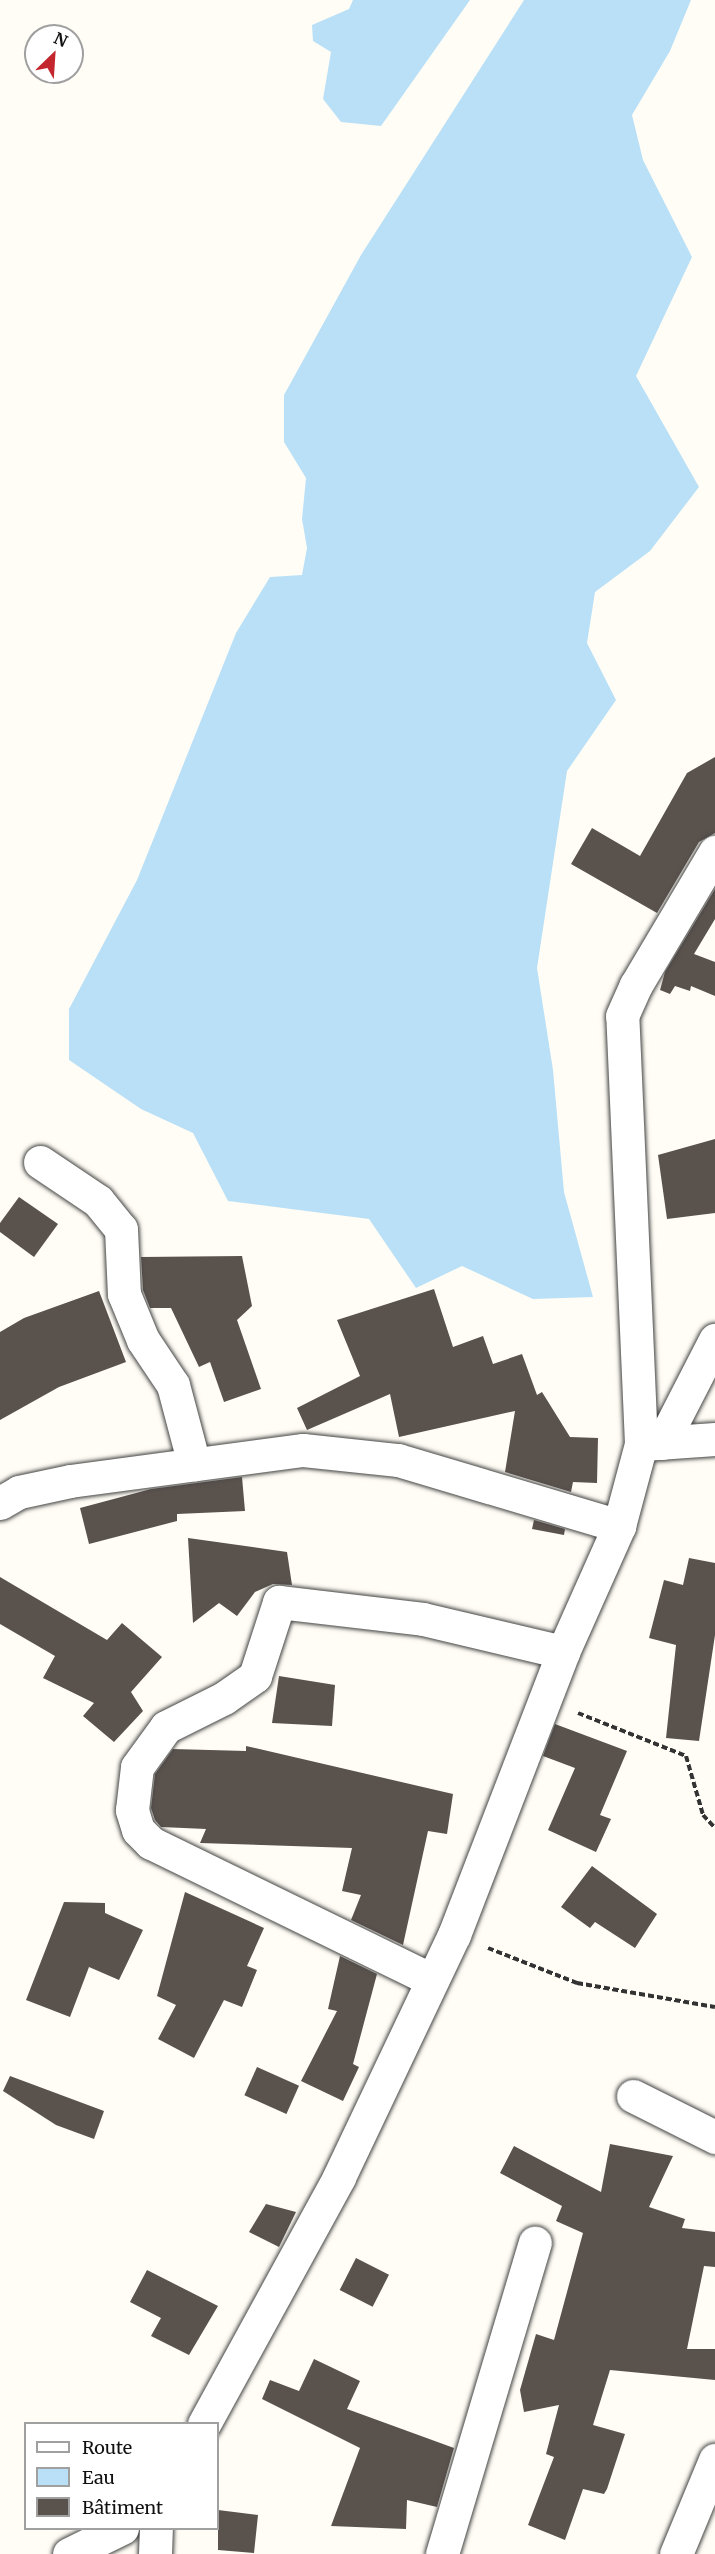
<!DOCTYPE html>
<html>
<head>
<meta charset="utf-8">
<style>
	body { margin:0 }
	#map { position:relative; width:715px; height:2554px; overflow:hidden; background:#fffdf5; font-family:Merriweather,serif }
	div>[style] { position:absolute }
	.water>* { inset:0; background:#b9e0f7 }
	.building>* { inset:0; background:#5a524d; transform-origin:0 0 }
	.path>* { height:4px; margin-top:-2px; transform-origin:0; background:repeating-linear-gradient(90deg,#333 0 6px,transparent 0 9px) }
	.roads { filter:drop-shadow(0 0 2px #444) drop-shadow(0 0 2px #444) }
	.minor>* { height:33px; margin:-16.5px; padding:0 16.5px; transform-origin:16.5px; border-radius:16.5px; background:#fff }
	span { translate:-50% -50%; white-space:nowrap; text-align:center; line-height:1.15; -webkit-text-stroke:6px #fff; paint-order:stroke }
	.legend { position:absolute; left:24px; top:2422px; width:195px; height:108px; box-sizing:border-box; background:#fff; border:2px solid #a0a0a0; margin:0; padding:8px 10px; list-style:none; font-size:18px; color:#111 }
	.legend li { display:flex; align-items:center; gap:12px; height:30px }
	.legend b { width:30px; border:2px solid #a0a0a0 }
	.north { position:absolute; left:24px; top:24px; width:60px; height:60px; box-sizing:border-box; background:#fff; border:2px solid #a0a0a0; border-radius:50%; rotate:25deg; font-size:16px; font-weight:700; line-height:24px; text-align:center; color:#111 }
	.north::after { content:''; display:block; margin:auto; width:21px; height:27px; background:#c4262e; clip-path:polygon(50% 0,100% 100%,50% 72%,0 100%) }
</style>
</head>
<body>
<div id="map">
	<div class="water">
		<i style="clip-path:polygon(353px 0,470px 0,381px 126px,341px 122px,323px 99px,331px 52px,313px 41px,312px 25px,349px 9px)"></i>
		<i style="clip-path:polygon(524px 0,691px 0,670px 51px,632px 115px,643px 160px,692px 257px,636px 376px,699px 487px,650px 551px,595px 592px,587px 643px,616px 700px,567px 771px,537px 968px,553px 1070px,564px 1192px,593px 1297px,533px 1299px,462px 1266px,416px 1288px,369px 1219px,228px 1201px,193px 1133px,141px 1109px,69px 1060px,69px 1009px,137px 880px,236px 633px,270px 577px,302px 575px,307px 548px,302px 519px,306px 478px,284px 442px,284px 395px,361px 255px)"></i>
	</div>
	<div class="building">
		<i style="clip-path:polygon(715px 757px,715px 833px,699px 842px,657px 913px,571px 864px,592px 828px,640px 856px,687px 773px)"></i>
		<i style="clip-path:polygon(715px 889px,715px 919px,694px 954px,715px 962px,715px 996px,691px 986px,690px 991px,675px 986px,670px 994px,660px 990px,665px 972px)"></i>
		<i style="clip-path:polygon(715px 1139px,715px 1213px,667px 1219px,658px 1155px)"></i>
		<i style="clip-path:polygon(19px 1197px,58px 1224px,34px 1257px,0 1232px,0 1223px)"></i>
		<i style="clip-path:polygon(242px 1256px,252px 1306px,237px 1320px,261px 1389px,224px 1402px,210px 1362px,199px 1367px,171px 1308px,150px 1308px,143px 1290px,141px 1257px)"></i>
		<i style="clip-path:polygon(434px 1289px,453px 1347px,483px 1336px,493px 1364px,522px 1354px,537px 1395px,542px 1392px,570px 1437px,598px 1438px,597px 1483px,573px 1482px,571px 1492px,505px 1472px,515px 1411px,399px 1437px,390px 1394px,307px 1430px,297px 1408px,360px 1376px,337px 1320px)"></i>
		<i style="clip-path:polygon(99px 1291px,126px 1362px,59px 1387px,0 1420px,0 1332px,24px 1318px)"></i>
		<i style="clip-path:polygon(242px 1477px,245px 1511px,177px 1514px,177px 1521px,89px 1544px,80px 1508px,151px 1489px)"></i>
		<i style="clip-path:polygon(534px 1520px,565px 1529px,564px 1535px,532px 1529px)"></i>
		<i style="clip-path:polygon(188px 1538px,287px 1552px,292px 1585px,273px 1584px,255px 1592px,237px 1616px,219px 1603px,193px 1623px)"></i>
		<i style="clip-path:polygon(689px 1558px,715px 1563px,715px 1635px,699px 1741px,666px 1738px,676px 1645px,649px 1638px,664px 1580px,683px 1585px)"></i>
		<i style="clip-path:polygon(0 1577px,107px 1640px,122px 1623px,162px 1657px,131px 1692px,143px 1711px,114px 1742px,83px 1716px,94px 1703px,43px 1678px,55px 1656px,0 1624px)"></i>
		<i style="clip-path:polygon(279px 1676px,335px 1685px,332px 1726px,272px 1723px)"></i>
		<i style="clip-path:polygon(555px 1724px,627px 1751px,600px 1815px,611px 1819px,596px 1852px,548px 1830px,575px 1768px,543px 1756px)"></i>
		<i style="clip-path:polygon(246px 1746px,453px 1794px,447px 1834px,428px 1831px,403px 1945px,351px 1920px,361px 1895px,342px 1891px,352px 1848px,200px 1843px,206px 1829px,161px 1827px,155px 1820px,151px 1808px,155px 1774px,173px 1749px,246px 1751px)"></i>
		<i style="clip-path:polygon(592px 1866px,657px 1914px,635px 1948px,595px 1922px,590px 1928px,561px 1907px)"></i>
		<i style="clip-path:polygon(185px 1892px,264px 1928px,247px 1966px,257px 1970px,242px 2007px,224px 2000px,194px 2058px,158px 2039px,176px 2005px,157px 1996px)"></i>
		<i style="clip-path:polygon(64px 1902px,105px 1903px,105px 1913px,143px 1930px,119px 1980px,89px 1967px,70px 2017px,26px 2000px)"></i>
		<i style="clip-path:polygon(340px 1956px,377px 1974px,353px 2064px,359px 2067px,343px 2101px,301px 2081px,337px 2011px,328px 2009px)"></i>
		<i style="left:257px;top:2067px;width:46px;height:31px;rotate:24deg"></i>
		<i style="clip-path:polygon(10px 2076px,104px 2111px,94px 2139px,56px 2125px,3px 2091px)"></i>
		<i style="clip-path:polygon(610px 2144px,673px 2156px,649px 2207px,685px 2219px,682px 2228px,715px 2232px,715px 2267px,704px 2266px,687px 2349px,715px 2349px,715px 2380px,610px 2370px,593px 2425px,625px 2434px,607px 2489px,604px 2494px,583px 2489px,565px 2540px,528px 2525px,554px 2457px,546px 2454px,559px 2405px,524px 2412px,520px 2390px,536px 2334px,554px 2340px,583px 2233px,556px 2221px,562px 2206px,500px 2173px,514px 2146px,601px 2192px)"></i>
		<i style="clip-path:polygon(266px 2204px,296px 2212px,279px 2247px,249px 2232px)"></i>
		<i style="left:356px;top:2258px;width:37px;height:36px;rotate:27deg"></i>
		<i style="clip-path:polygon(147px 2270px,218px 2306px,189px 2355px,151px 2336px,161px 2318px,130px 2302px)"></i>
		<i style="clip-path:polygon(314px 2359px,360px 2381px,347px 2409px,454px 2448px,437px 2507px,407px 2500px,406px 2529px,331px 2526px,360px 2448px,262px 2399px,270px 2380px,299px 2391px)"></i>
		<i style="clip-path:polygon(218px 2510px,258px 2515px,254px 2553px,218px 2550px)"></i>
	</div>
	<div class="path">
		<i style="left:578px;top:1713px;width:116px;rotate:21.7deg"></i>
		<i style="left:686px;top:1756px;width:61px;rotate:73.9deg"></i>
		<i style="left:703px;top:1815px;width:18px;rotate:47deg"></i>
		<i style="left:488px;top:1948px;width:96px;rotate:21.5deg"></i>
		<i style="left:577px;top:1983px;width:140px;rotate:9.9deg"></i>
	</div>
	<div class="roads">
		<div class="minor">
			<i style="left:40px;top:1162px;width:70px;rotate:33.9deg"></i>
			<i style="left:98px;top:1201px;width:36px;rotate:51deg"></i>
			<i style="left:121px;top:1229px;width:65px;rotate:87.4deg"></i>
			<i style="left:124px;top:1294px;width:50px;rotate:67.6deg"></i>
			<i style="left:143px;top:1340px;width:54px;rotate:56.3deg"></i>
			<i style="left:173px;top:1385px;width:82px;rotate:75.1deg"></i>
			<i style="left:662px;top:1443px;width:116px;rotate:-62.8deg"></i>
			<i style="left:643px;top:1444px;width:72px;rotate:-4deg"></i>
			<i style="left:0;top:1503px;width:22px;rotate:-30deg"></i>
			<i style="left:19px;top:1492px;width:52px;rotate:-12.2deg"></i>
			<i style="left:70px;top:1481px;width:235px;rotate:-7.6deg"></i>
			<i style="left:303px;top:1450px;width:96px;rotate:6deg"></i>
			<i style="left:398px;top:1460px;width:231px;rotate:16.6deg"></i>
			<i style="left:432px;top:1980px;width:313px;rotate:-154deg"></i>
			<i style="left:151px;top:1843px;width:18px;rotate:-135deg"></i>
			<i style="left:138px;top:1830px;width:21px;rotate:-107deg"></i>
			<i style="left:132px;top:1810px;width:43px;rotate:-83.4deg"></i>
			<i style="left:137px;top:1767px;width:49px;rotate:-54.1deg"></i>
			<i style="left:166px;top:1727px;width:65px;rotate:-26.6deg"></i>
			<i style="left:224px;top:1698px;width:38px;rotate:-35deg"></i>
			<i style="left:255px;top:1676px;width:78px;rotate:-72deg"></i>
			<i style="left:279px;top:1602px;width:145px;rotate:6.7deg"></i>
			<i style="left:423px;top:1619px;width:144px;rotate:13.3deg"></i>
			<i style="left:633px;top:2096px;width:92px;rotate:26.6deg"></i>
			<i style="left:204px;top:2424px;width:281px;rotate:-61.3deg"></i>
			<i style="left:339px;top:2177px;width:268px;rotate:-64.6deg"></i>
			<i style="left:454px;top:1935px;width:303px;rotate:-68.9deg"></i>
			<i style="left:563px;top:1652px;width:138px;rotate:-66deg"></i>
			<i style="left:619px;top:1526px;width:85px;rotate:-75deg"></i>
			<i style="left:641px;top:1444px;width:428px;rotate:-92.5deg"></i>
			<i style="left:622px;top:1016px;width:34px;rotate:-66deg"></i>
			<i style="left:636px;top:985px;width:155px;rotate:-59.3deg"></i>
			<i style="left:69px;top:2554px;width:59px;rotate:-26.1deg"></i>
			<i style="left:155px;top:2554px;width:26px;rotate:-88deg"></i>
			<i style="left:442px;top:2554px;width:325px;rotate:-73.4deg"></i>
			<i style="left:676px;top:2554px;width:102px;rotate:-67.5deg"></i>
		</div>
	</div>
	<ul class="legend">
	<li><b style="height:8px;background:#fff"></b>Route</li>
	<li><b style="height:16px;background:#b9e0f7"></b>Eau</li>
	<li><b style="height:16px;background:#5a524d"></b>Bâtiment</li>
	</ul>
	<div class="north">N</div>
</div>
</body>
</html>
